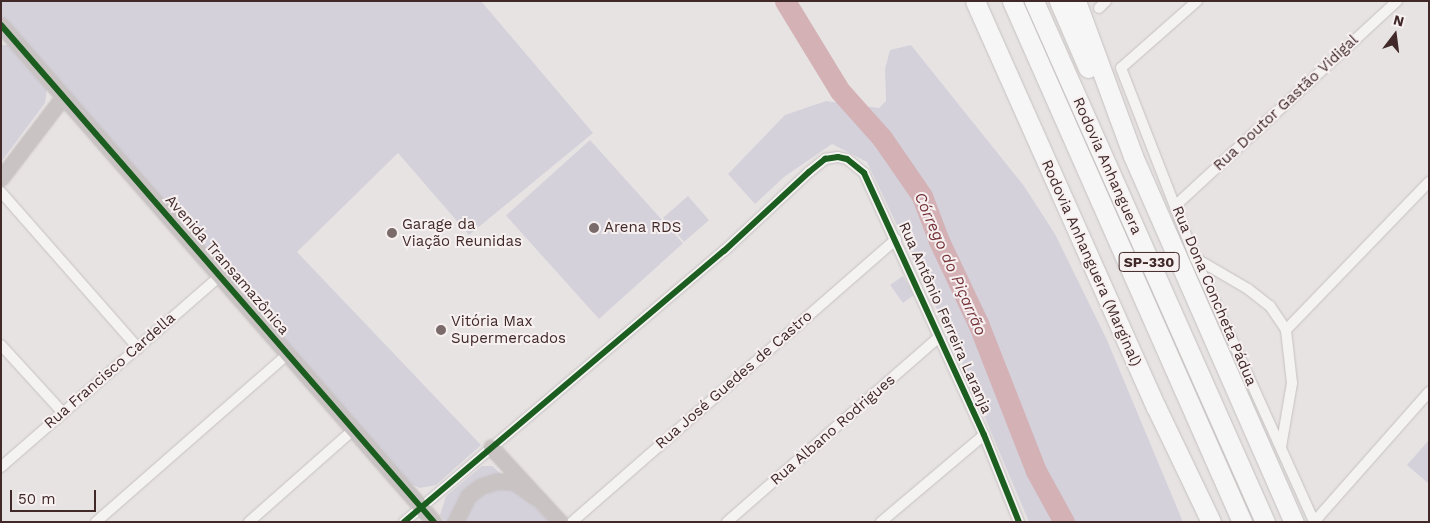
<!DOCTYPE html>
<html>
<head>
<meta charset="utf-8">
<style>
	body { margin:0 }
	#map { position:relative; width:1430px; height:523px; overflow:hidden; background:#e8e3e3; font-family:"Work Sans",sans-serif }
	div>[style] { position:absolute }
	.green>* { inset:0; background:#d4d1db; transform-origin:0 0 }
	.river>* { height:21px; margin:-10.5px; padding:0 10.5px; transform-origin:10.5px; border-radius:10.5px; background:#d3b1b5 }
	.roads { filter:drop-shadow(0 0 1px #c6c1c1) drop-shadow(0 0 1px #c6c1c1) }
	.street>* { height:10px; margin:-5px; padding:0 5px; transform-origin:5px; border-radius:5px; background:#f5f2f2 }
	.secondary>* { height:15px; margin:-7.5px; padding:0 7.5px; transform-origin:7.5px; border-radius:7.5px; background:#cac3c3 }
	.highway>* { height:19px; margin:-9.5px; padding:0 9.5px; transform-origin:9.5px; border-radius:9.5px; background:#f7f6f6 }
	.cycleway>* { height:6px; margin:-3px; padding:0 3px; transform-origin:3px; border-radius:3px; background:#1b5e20 }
	.dots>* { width:14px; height:14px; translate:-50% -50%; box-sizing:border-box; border:2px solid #f7f0f1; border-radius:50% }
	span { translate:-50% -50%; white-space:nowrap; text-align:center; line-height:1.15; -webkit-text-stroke:4px #f7f0f1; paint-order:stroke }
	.shield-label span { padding:1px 4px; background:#f7f0f1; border:1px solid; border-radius:4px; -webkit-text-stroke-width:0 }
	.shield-label { font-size:14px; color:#412929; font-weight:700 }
	.street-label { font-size:15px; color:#412929 }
	.poi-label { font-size:15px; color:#412929 }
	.left { translate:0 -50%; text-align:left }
	.water-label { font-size:16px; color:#753338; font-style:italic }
	.frame { position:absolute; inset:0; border:2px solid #412929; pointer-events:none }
	.north { position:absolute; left:1370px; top:10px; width:50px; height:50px; -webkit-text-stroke:4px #f7f0f1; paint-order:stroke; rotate:15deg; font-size:14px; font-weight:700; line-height:20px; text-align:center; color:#412929 }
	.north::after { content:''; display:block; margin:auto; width:18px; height:22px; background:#412929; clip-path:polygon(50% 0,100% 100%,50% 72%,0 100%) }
	.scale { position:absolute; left:10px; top:490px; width:86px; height:22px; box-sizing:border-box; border:2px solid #412929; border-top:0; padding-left:6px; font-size:15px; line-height:18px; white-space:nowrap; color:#412929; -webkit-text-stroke:4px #f7f0f1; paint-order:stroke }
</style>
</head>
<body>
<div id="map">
	<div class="green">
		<i style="clip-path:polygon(1px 1px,481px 1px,593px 133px,469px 235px,398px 153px,297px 252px,481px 445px,436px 485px,420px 488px,411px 484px,1px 17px)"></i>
		<i style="clip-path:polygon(1px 45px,10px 45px,47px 89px,45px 103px,1px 162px)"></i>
		<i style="clip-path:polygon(911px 45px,1024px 186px,1055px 234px,1107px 340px,1183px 522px,1029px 522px,955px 347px,867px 162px,832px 144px,784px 177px,755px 204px,728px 174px,785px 115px,826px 101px,879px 108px,886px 101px,885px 69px,890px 50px)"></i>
		<i style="left:590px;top:140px;width:139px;height:113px;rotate:48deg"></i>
		<i style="left:688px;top:196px;width:32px;height:33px;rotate:49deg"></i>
		<i style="clip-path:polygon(903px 276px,914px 295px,903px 303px,890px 285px)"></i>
		<i style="clip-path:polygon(1429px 440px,1429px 484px,1407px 465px)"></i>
		<i style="clip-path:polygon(482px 466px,492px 466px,506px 478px,486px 482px,451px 522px,445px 522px,440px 515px,446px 496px)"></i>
		<i style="clip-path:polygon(515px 486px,549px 522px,458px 522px,482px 489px)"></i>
	</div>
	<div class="river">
		<i style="left:785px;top:1px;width:105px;rotate:58.6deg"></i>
		<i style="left:840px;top:91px;width:63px;rotate:48.2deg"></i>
		<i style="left:882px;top:138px;width:70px;rotate:55.4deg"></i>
		<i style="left:922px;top:196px;width:48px;rotate:69.3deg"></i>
		<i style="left:939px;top:241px;width:91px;rotate:64.6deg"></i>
		<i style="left:978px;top:323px;width:159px;rotate:68.6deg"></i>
		<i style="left:1036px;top:471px;width:58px;rotate:61.2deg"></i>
	</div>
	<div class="roads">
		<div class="street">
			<i style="left:1197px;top:1px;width:101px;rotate:138.6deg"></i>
			<i style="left:1121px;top:68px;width:204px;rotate:68.7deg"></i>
			<i style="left:1195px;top:258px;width:290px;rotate:65.7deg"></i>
			<i style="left:1099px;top:8px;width:10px;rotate:-45deg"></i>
			<i style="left:1px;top:192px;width:208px;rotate:48.7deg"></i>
			<i style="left:1175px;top:206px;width:302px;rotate:-42.7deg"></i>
			<i style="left:1195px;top:258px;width:61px;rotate:30.3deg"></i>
			<i style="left:1248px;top:289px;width:28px;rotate:38deg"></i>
			<i style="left:1270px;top:306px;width:29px;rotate:56deg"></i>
			<i style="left:1px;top:345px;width:92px;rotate:47.6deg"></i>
			<i style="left:1281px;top:447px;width:65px;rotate:-80.2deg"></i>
			<i style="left:1292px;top:383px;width:53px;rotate:-96.5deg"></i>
			<i style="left:1286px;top:330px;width:206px;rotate:-46deg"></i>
			<i style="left:1px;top:467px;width:291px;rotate:-41.1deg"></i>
			<i style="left:96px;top:522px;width:255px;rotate:-41.2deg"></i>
			<i style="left:249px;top:522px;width:139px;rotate:-41.5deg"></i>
			<i style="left:404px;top:522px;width:419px;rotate:-40.3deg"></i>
			<i style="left:724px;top:251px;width:116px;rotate:-42.9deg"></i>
			<i style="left:809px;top:172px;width:21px;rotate:-39deg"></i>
			<i style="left:825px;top:159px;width:13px;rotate:-9deg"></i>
			<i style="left:838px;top:157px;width:9px;rotate:13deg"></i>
			<i style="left:847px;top:159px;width:22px;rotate:39deg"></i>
			<i style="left:864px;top:173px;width:288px;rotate:65.4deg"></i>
			<i style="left:984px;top:435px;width:94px;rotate:68.1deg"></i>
			<i style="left:572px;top:522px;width:430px;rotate:-41.1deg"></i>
			<i style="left:727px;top:522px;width:281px;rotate:-41.1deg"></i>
			<i style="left:881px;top:522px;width:135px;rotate:-40.2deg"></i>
			<i style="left:1314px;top:522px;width:174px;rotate:-48.5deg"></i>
		</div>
		<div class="secondary">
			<i style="left:1px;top:25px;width:659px;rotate:48.94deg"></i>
			<i style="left:1px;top:178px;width:102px;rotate:-52.6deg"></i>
			<i style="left:491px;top:447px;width:102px;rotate:47.4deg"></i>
			<i style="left:455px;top:522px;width:29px;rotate:-63deg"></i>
			<i style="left:468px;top:496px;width:16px;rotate:-38deg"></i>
			<i style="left:481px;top:486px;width:17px;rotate:-17deg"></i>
			<i style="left:497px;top:481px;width:17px;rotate:3deg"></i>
			<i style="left:514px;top:482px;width:32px;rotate:35deg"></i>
		</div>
		<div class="highway">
			<i style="left:975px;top:1px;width:445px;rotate:66deg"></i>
			<i style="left:1156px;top:407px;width:127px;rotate:64.4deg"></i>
			<i style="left:1012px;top:1px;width:570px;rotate:66.18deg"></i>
			<i style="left:1034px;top:1px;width:570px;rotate:66.09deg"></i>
			<i style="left:1059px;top:1px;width:73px;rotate:66.6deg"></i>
			<i style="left:1076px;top:1px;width:165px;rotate:69.8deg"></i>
			<i style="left:1133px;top:156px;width:400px;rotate:66.3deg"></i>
		</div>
	</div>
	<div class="cycleway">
		<i style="left:1px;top:25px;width:659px;rotate:48.94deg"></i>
		<i style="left:404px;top:522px;width:419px;rotate:-40.3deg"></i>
		<i style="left:724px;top:251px;width:116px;rotate:-42.9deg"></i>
		<i style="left:809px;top:172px;width:21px;rotate:-39deg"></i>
		<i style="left:825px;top:159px;width:13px;rotate:-9deg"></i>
		<i style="left:838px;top:157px;width:9px;rotate:13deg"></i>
		<i style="left:847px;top:159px;width:22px;rotate:39deg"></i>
		<i style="left:864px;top:173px;width:288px;rotate:65.4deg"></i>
		<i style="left:984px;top:435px;width:94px;rotate:68.1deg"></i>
	</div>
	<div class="dots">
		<i style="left:594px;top:228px;background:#7b6a6a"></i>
		<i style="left:392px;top:233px;background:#7b6a6a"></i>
		<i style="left:441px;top:330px;background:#7b6a6a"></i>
	</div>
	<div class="shield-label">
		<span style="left:1149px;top:262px">SP-330</span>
	</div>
	<div class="street-label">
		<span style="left:1286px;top:103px;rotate:-43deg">Rua Doutor Gastão Vidigal</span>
		<span style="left:1107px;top:166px;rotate:66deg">Rodovia Anhanguera</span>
		<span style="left:1091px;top:263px;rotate:66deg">Rodovia Anhanguera (Marginal)</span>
		<span style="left:227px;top:265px;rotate:49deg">Avenida Transamazônica</span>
		<span style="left:1214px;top:296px;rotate:67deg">Rua Dona Concheta Pádua</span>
		<span style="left:945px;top:318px;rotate:66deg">Rua Antônio Ferreira Laranja</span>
		<span style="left:110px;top:371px;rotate:-41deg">Rua Francisco Cardella</span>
		<span style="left:734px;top:380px;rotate:-41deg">Rua José Guedes de Castro</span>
		<span style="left:833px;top:430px;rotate:-41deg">Rua Albano Rodrigues</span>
	</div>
	<div class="poi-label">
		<span class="left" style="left:402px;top:233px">Garage da<br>Viação Reunidas</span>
		<span class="left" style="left:604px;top:228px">Arena RDS</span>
		<span class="left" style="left:451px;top:330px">Vitória Max<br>Supermercados</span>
	</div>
	<div class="water-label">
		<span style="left:950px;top:264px;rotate:66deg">Córrego do Piçarrão</span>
	</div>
	<div class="frame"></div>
	<div class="north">N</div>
	<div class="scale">50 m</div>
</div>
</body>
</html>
